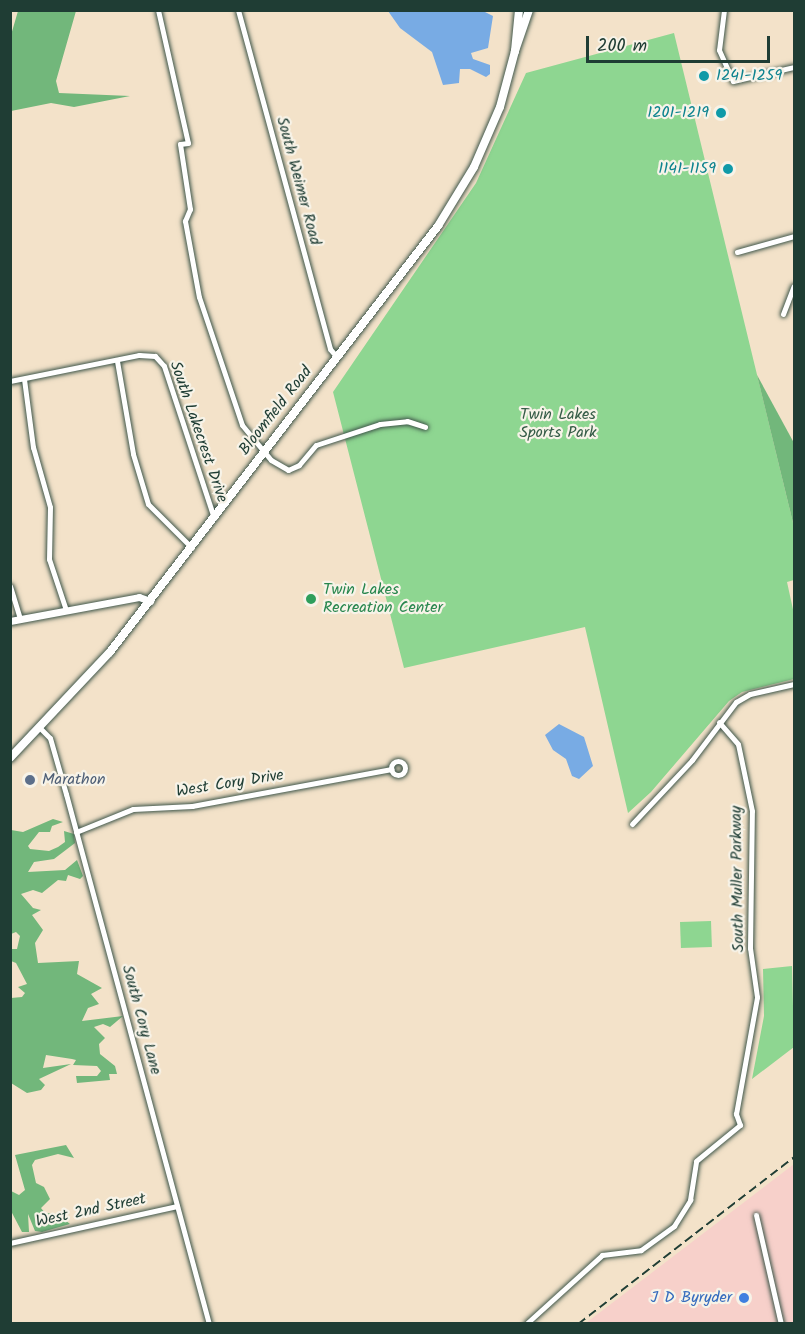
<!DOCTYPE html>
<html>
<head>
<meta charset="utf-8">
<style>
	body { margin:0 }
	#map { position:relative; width:805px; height:1334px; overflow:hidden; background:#f3e2c9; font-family:Kalam,sans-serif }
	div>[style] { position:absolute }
	.built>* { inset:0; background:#f7d0ca }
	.green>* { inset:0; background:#8ed691; transform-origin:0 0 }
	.forest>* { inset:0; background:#72b77b }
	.water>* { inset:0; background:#78abe4 }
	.roads { filter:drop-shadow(0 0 2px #3f564a) drop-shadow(0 0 2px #3f564a) }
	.minor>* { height:5px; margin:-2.5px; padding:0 2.5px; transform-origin:2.5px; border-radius:2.5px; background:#fff }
	.minor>.ring { margin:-2.5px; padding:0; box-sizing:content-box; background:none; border:5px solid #fff; border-radius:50% }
	.tertiary>* { height:7px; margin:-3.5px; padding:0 3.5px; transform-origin:3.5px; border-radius:3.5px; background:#fff }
	.primary>* { height:8px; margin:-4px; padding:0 4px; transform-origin:4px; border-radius:4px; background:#fff }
	.rail>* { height:1.5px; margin-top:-0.75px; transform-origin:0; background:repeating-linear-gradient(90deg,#1f3d34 0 9px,transparent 0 13.5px) }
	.dots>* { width:16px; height:16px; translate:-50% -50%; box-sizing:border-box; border:3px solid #f7f3e8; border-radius:50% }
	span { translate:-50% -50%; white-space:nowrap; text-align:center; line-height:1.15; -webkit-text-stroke:4.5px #f7f3e8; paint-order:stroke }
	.culture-label { font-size:16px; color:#0d838f }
	.left { translate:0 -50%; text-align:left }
	.right { translate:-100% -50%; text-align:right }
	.street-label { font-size:16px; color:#1f3d34 }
	.park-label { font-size:16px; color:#355c47 }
	.leisure-label { font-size:16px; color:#27864d }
	.service-label { font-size:16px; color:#4e5e75 }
	.shop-label { font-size:16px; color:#366cbe }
	.frame { position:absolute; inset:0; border:12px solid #1f3d34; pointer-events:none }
	.scale { position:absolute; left:586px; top:36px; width:184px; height:27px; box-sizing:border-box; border:3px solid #1f3d34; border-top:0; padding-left:8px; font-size:18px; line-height:21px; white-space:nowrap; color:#1f3d34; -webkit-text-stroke:4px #f7f3e8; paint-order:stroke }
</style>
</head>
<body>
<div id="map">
	<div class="built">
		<i style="clip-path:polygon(794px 1164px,794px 1323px,586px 1323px)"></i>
	</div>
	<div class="green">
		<i style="clip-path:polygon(674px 33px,794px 527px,794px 580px,787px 582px,794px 614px,794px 679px,742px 692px,729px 701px,651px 792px,628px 813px,585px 627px,404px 668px,333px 392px,476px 183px,526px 73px)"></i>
		<i style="left:711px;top:921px;width:26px;height:31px;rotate:88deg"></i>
		<i style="clip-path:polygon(792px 966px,794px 1047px,752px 1079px,764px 1016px,763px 969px)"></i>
	</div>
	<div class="forest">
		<i style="clip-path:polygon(18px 11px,76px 11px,56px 81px,59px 93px,130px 96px,74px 107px,51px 103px,11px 111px,11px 35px)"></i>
		<i style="clip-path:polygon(757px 375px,794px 443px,794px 527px)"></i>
		<i style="clip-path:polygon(53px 819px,63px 822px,52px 826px,50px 832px,39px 832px,28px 846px,30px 849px,49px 851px,58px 847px,65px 842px,64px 831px,74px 834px,75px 843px,54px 859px,34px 862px,28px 872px,65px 870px,77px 860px,83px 876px,80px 879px,68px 875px,66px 881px,58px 880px,42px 893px,33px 890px,21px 894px,33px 908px,41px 910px,32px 915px,43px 930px,35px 943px,38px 963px,79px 961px,77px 974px,102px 988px,91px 994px,99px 1004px,88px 1008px,82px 1021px,123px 1016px,110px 1027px,103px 1024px,94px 1027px,105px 1038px,99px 1044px,100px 1054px,115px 1066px,117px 1074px,109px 1074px,110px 1080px,77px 1083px,76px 1076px,97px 1076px,101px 1071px,97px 1066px,73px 1065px,76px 1060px,72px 1059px,46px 1055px,43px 1068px,71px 1064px,39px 1079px,45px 1085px,41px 1090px,27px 1093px,11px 1083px,11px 998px,22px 997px,25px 993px,18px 987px,27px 984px,16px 963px,11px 961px,10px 949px,17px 949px,20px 936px,16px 932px,11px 934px,11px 830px,23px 832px)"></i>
		<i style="clip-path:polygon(66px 1145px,74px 1158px,58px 1154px,35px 1160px,32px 1165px,36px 1183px,44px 1187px,50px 1199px,41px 1208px,45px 1213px,58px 1214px,70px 1224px,42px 1232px,35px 1231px,28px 1214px,29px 1232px,22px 1232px,11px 1211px,11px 1191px,19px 1195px,25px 1190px,15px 1155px)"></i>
	</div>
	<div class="water">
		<i style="clip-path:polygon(388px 11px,483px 11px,493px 16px,488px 48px,471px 53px,473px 59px,490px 65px,490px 74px,486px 77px,470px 69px,460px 69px,459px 83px,443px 85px,432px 52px,400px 28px)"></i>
		<i style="clip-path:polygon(559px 724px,584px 737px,593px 766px,579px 779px,572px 776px,566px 759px,553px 750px,545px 735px)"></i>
	</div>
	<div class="roads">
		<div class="minor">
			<i style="left:158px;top:10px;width:136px;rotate:77.3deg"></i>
			<i style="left:188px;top:143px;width:8px;rotate:173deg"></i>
			<i style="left:180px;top:144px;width:66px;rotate:81.3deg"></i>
			<i style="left:190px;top:209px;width:13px;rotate:113deg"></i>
			<i style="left:185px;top:221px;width:77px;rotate:79.6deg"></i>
			<i style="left:199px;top:297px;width:135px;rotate:71.4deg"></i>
			<i style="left:242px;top:425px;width:45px;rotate:50.4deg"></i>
			<i style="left:271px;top:460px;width:20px;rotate:30deg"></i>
			<i style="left:288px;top:470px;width:12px;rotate:-24deg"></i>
			<i style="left:299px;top:465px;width:26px;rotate:-50deg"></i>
			<i style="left:316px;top:445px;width:67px;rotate:-18.2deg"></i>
			<i style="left:380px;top:424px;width:27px;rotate:-6deg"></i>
			<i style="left:407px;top:421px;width:19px;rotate:18deg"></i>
			<i style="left:238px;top:10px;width:351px;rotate:74.8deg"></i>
			<i style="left:330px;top:349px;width:11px;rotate:49deg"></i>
			<i style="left:724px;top:10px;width:40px;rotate:97.1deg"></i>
			<i style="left:719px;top:50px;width:34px;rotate:66deg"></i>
			<i style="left:733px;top:81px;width:63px;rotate:-12.9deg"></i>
			<i style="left:737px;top:252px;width:59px;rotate:-15.7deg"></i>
			<i style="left:783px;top:314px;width:30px;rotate:-69deg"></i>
			<i style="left:117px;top:361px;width:94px;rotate:80.2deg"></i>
			<i style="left:133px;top:454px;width:52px;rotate:73.3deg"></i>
			<i style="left:148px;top:504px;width:62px;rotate:45deg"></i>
			<i style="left:24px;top:379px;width:69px;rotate:82.5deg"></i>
			<i style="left:33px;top:447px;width:62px;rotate:74.2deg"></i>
			<i style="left:50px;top:507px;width:52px;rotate:91.1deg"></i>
			<i style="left:49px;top:559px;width:54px;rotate:71.6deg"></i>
			<i style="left:10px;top:381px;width:132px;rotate:-11.4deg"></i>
			<i style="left:139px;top:355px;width:16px;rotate:4deg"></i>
			<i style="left:155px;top:356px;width:13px;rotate:48deg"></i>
			<i style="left:164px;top:366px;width:160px;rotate:71.8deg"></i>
			<i style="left:10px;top:586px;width:34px;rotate:73deg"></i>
			<i style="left:40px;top:728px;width:14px;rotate:45deg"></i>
			<i style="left:50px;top:738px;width:58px;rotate:74.1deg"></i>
			<i style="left:66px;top:794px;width:549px;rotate:74.9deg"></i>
			<i class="ring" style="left:391px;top:761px;width:9px;height:9px"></i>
			<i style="left:632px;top:824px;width:88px;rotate:-46.8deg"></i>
			<i style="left:692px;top:760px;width:73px;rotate:-52.8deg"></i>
			<i style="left:736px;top:702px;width:16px;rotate:-30deg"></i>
			<i style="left:750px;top:694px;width:45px;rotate:-12.8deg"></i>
			<i style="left:76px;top:832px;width:61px;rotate:-22deg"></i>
			<i style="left:133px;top:809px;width:59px;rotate:-2.9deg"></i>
			<i style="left:192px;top:806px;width:203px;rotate:-10.5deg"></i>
			<i style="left:756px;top:1215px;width:112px;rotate:77.1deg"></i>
			<i style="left:10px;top:1243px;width:171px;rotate:-12.5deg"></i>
			<i style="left:526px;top:1324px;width:103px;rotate:-42.2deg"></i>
			<i style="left:602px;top:1255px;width:39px;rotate:-7deg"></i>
			<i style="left:641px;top:1250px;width:41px;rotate:-36deg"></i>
			<i style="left:674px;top:1226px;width:31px;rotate:-58deg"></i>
			<i style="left:690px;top:1200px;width:39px;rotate:-81deg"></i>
			<i style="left:696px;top:1161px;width:57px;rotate:-39.3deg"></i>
			<i style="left:740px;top:1125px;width:12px;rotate:-110deg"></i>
			<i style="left:736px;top:1114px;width:119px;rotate:-79.8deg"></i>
			<i style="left:757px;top:997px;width:49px;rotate:-98.1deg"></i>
			<i style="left:750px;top:948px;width:137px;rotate:-89.2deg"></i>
			<i style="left:752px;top:811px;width:68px;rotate:-101.8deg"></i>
			<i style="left:738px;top:744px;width:29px;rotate:-131deg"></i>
		</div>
		<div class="tertiary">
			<i style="left:10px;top:621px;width:131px;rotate:-10.5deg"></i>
			<i style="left:139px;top:597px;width:12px;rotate:20deg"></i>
		</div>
		<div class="primary">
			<i style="left:515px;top:51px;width:43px;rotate:-71.1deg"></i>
			<i style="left:10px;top:758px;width:146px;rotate:-46.7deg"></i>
			<i style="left:110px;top:652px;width:538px;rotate:-52.41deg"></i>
			<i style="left:438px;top:226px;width:69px;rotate:-58.6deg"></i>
			<i style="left:474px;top:167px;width:65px;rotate:-66.6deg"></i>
			<i style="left:500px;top:107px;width:58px;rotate:-75deg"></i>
			<i style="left:515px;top:51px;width:41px;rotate:-84.4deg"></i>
		</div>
	</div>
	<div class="rail">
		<i style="left:578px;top:1324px;width:273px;rotate:-37.7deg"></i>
	</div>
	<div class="dots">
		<i style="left:704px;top:76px;background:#0f9aa8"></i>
		<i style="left:721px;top:113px;background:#0f9aa8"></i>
		<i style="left:728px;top:169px;background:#0f9aa8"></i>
		<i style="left:311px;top:599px;background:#2e9e5b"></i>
		<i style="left:30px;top:780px;background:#5c6f8a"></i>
		<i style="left:744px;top:1298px;background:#3f7fe0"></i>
	</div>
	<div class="culture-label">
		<span class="left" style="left:716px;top:76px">1241-1259</span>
		<span class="right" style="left:709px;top:113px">1201-1219</span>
		<span class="right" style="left:716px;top:169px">1141-1159</span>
	</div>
	<div class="street-label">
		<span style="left:298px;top:181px;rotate:75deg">South Weimer Road</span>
		<span style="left:276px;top:411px;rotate:-52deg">Bloomfield Road</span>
		<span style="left:198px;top:432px;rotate:71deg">South Lakecrest Drive</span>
		<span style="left:230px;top:784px;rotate:-9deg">West Cory Drive</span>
		<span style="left:738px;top:879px;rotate:-91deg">South Muller Parkway</span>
		<span style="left:141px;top:1020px;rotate:75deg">South Cory Lane</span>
		<span style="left:91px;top:1211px;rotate:-12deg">West 2nd Street</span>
	</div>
	<div class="park-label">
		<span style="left:558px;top:424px">Twin Lakes<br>Sports Park</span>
	</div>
	<div class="leisure-label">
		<span class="left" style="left:323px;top:599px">Twin Lakes<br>Recreation Center</span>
	</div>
	<div class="service-label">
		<span class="left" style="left:42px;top:780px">Marathon</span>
	</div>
	<div class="shop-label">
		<span class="right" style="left:732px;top:1298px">J D Byryder</span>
	</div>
	<div class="frame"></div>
	<div class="scale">200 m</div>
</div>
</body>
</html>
